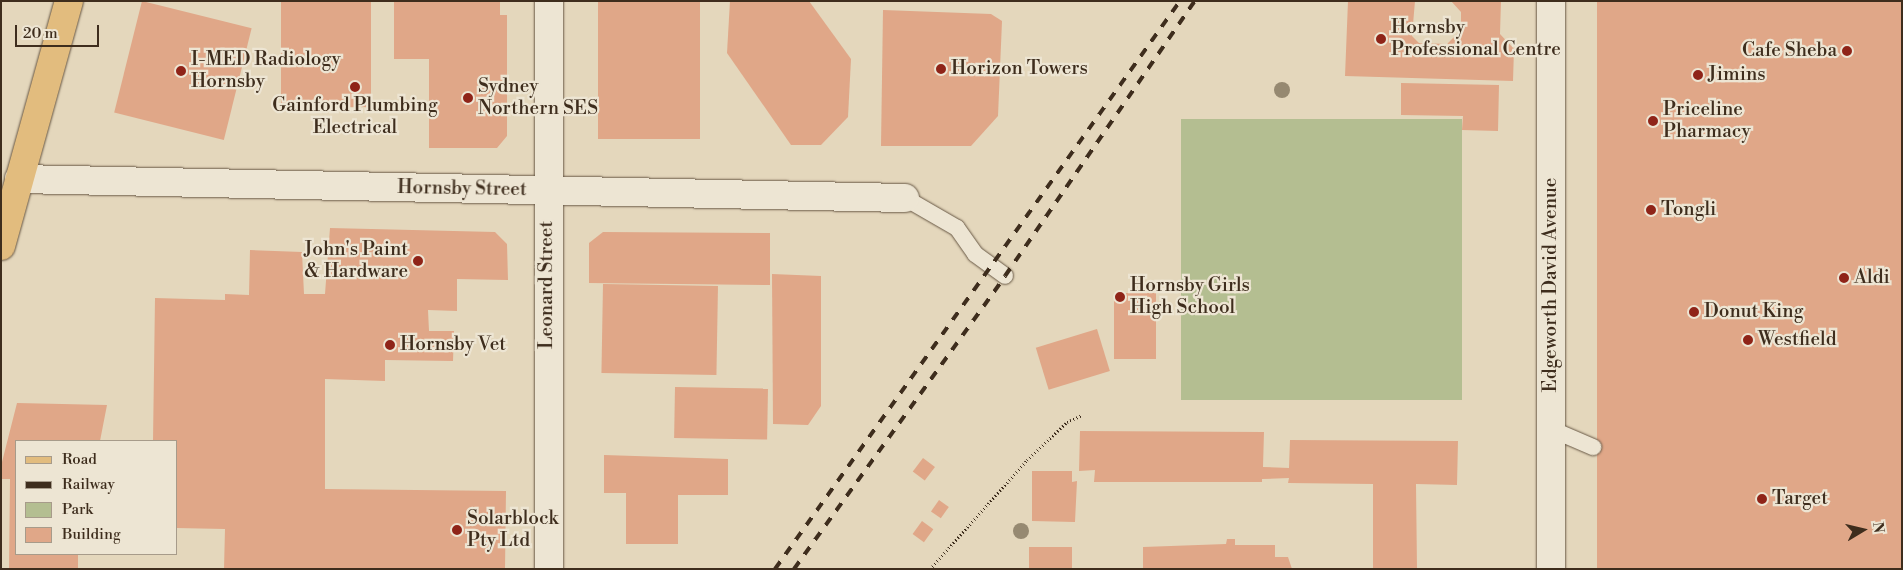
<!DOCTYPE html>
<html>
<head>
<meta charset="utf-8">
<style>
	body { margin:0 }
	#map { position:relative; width:1903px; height:570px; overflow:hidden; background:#e4d7bc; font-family:"Libre Bodoni",serif }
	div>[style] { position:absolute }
	.green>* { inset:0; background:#b4be91; transform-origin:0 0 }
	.building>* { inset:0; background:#e0a788; transform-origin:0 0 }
	.path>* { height:3px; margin-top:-1.5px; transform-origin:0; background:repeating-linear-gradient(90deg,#3e2d1d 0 1px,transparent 0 3.5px) }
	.roads { filter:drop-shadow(0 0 1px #685845) drop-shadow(0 0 1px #685845) }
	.service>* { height:16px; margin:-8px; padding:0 8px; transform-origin:8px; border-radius:8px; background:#ede5d3 }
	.minor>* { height:28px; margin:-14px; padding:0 14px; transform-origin:14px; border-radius:14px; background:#ede5d3 }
	.secondary>* { height:28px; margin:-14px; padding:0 14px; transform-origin:14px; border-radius:14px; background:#ede5d3 }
	.primary>* { height:28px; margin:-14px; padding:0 14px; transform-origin:14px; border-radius:14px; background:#e2bc7e }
	.rail>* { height:4px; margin-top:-2px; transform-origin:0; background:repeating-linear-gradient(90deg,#3e2d1d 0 9px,transparent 0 18px) }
	.trees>* { width:16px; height:16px; margin:-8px; border-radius:50%; background:#968971 }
	.dots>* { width:14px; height:14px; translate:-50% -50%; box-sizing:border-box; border:2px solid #ede5d3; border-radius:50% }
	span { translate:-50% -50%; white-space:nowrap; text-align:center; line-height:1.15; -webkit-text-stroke:4.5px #ede5d3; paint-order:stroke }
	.poi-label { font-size:19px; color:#3e2d1d }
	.left { translate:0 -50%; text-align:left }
	.right { translate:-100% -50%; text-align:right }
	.street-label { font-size:19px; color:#3e2d1d }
	.frame { position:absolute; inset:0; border:2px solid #3e2d1d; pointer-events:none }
	.legend { position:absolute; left:15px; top:440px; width:162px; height:115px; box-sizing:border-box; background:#ede5d3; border:1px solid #a79b8a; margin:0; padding:6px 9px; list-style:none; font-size:15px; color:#3e2d1d }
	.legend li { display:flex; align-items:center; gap:10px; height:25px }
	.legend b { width:25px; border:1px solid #a79b8a }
	.north { position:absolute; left:1838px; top:505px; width:50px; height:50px; -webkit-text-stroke:4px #ede5d3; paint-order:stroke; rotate:81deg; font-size:14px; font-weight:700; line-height:20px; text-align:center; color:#3e2d1d }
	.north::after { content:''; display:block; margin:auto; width:18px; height:22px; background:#3e2d1d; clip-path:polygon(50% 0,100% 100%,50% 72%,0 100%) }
	.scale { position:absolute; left:15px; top:25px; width:84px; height:22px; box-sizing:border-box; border:2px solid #3e2d1d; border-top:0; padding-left:6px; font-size:15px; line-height:18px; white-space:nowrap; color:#3e2d1d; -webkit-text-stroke:4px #ede5d3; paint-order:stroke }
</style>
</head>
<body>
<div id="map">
	<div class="green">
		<i style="left:1181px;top:119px;width:281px;height:281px"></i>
	</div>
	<div class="building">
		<i style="left:142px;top:1px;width:113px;height:115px;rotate:14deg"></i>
		<i style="left:281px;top:1px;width:90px;height:106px"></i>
		<i style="clip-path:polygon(394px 1px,500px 1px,500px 15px,507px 15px,507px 136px,497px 148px,429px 148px,429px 59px,394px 59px)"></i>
		<i style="left:598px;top:1px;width:102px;height:138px"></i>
		<i style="clip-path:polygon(730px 1px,809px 1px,851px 59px,848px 117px,821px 145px,791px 145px,727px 53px)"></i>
		<i style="clip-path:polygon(1348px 1px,1415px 1px,1412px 36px,1419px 43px,1447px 44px,1461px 30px,1461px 12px,1451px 1px,1501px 1px,1500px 34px,1514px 49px,1513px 81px,1345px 76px)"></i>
		<i style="left:1597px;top:1px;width:305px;height:568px"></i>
		<i style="clip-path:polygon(883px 10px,991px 14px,1002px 21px,998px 116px,971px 146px,881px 146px)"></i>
		<i style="clip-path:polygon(1401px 83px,1499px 85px,1498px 131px,1462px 130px,1463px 116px,1401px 115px)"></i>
		<i style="clip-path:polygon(330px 228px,495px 232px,507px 244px,508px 280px,457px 279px,457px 311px,428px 310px,429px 331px,454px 331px,453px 361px,385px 360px,385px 381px,325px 379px,325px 489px,506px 491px,505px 569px,224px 569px,225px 529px,176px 528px,176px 441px,153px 441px,155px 298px,225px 300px,225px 294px,249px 295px,250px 250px,302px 252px,304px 294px,325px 294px)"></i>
		<i style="clip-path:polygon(603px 232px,770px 233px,770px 285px,589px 283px,589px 243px)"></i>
		<i style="clip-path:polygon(772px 274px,821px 276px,821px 406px,808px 425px,773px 424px)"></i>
		<i style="left:603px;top:284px;width:115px;height:89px;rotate:1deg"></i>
		<i style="left:1156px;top:293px;width:66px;height:42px;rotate:90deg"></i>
		<i style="left:1097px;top:329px;width:44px;height:64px;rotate:73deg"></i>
		<i style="left:675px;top:387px;width:93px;height:51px;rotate:1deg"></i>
		<i style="clip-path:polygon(17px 403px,107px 405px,100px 441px,16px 441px,16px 554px,78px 554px,78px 569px,9px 569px,10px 479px,1px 479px,1px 466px)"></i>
		<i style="clip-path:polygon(1080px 431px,1264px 432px,1263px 467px,1289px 468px,1290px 440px,1458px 441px,1457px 485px,1416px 484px,1417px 569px,1373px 569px,1373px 484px,1288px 483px,1289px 478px,1262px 479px,1262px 482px,1094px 482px,1095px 470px,1079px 471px)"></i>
		<i style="clip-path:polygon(604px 455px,728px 459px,728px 495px,678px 495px,678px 544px,626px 544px,626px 493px,604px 493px)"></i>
		<i style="left:923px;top:458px;width:15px;height:17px;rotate:37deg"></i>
		<i style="clip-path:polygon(1032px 471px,1072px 471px,1072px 482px,1077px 481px,1075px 522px,1032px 521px)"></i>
		<i style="left:939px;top:500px;width:12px;height:14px;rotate:35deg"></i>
		<i style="left:922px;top:521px;width:14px;height:16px;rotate:36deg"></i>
		<i style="clip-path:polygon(1227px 539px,1235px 539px,1235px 545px,1275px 545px,1275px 557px,1288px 557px,1292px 569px,1143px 569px,1143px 547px,1226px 544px)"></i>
		<i style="left:1029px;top:547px;width:43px;height:22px"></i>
	</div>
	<div class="path">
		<i style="left:930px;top:569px;width:146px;rotate:-48.3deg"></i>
		<i style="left:1027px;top:460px;width:55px;rotate:-43.5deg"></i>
		<i style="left:1067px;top:422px;width:17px;rotate:-25deg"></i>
	</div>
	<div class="roads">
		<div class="service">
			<i style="left:905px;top:198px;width:60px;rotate:30deg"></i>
			<i style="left:957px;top:228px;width:32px;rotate:55deg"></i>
			<i style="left:975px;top:254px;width:37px;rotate:36deg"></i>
			<i style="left:1551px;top:429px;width:46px;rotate:23.2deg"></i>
		</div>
		<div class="minor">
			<i style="left:549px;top:1px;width:568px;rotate:90deg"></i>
			<i style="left:19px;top:179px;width:886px;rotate:1.23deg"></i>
		</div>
		<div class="secondary">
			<i style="left:1551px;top:569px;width:568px;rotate:-90deg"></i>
		</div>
		<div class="primary">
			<i style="left:1px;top:246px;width:254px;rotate:-74.5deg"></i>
		</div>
	</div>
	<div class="rail">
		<i style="left:775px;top:569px;width:698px;rotate:-54.51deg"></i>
		<i style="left:794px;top:569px;width:361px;rotate:-54.2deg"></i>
		<i style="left:1005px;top:276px;width:334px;rotate:-55.4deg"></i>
	</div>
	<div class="trees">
		<i style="left:1282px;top:90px"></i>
		<i style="left:1021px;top:531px"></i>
	</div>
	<div class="dots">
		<i style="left:1381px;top:39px;background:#8f2418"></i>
		<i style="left:1847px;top:51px;background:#8f2418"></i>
		<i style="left:941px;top:69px;background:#8f2418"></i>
		<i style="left:181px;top:71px;background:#8f2418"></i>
		<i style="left:1698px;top:75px;background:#8f2418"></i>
		<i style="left:355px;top:87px;background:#8f2418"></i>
		<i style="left:468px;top:98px;background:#8f2418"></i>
		<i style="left:1653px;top:121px;background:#8f2418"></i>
		<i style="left:1651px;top:210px;background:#8f2418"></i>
		<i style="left:418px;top:261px;background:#8f2418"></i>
		<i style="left:1844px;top:278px;background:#8f2418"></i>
		<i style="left:1120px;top:297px;background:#8f2418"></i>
		<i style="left:1694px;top:312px;background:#8f2418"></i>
		<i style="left:1748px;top:340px;background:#8f2418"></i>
		<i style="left:390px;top:345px;background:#8f2418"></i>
		<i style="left:1762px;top:499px;background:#8f2418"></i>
		<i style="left:457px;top:530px;background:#8f2418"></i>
	</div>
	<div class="poi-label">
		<span class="left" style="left:1391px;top:39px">Hornsby<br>Professional Centre</span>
		<span class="right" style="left:1837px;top:51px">Cafe Sheba</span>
		<span class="left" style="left:191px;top:71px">I-MED Radiology<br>Hornsby</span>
		<span class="left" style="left:951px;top:69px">Horizon Towers</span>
		<span class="left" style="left:1708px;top:75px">Jimins</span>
		<span class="left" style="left:478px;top:98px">Sydney<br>Northern SES</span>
		<span style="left:355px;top:117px">Gainford Plumbing<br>Electrical</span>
		<span class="left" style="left:1663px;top:121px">Priceline<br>Pharmacy</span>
		<span class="left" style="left:1661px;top:210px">Tongli</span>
		<span class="right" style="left:408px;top:261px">John's Paint<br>&amp; Hardware</span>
		<span class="left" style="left:1854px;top:278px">Aldi</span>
		<span class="left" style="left:1130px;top:297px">Hornsby Girls<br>High School</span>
		<span class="left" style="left:1704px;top:312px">Donut King</span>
		<span class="left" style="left:1758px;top:340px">Westfield</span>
		<span class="left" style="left:400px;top:345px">Hornsby Vet</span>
		<span class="left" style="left:1772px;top:499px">Target</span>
		<span class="left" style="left:467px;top:530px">Solarblock<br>Pty Ltd</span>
	</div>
	<div class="street-label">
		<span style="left:462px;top:189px;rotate:1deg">Hornsby Street</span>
		<span style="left:547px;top:285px;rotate:-90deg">Leonard Street</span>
		<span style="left:1551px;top:285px;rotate:-90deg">Edgeworth David Avenue</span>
	</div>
	<div class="frame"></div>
	<ul class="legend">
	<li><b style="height:6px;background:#e2bc7e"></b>Road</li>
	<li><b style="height:6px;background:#3e2d1d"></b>Railway</li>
	<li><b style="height:14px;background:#b4be91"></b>Park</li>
	<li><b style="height:14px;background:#e0a788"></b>Building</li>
	</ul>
	<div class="north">N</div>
	<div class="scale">20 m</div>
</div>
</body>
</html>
